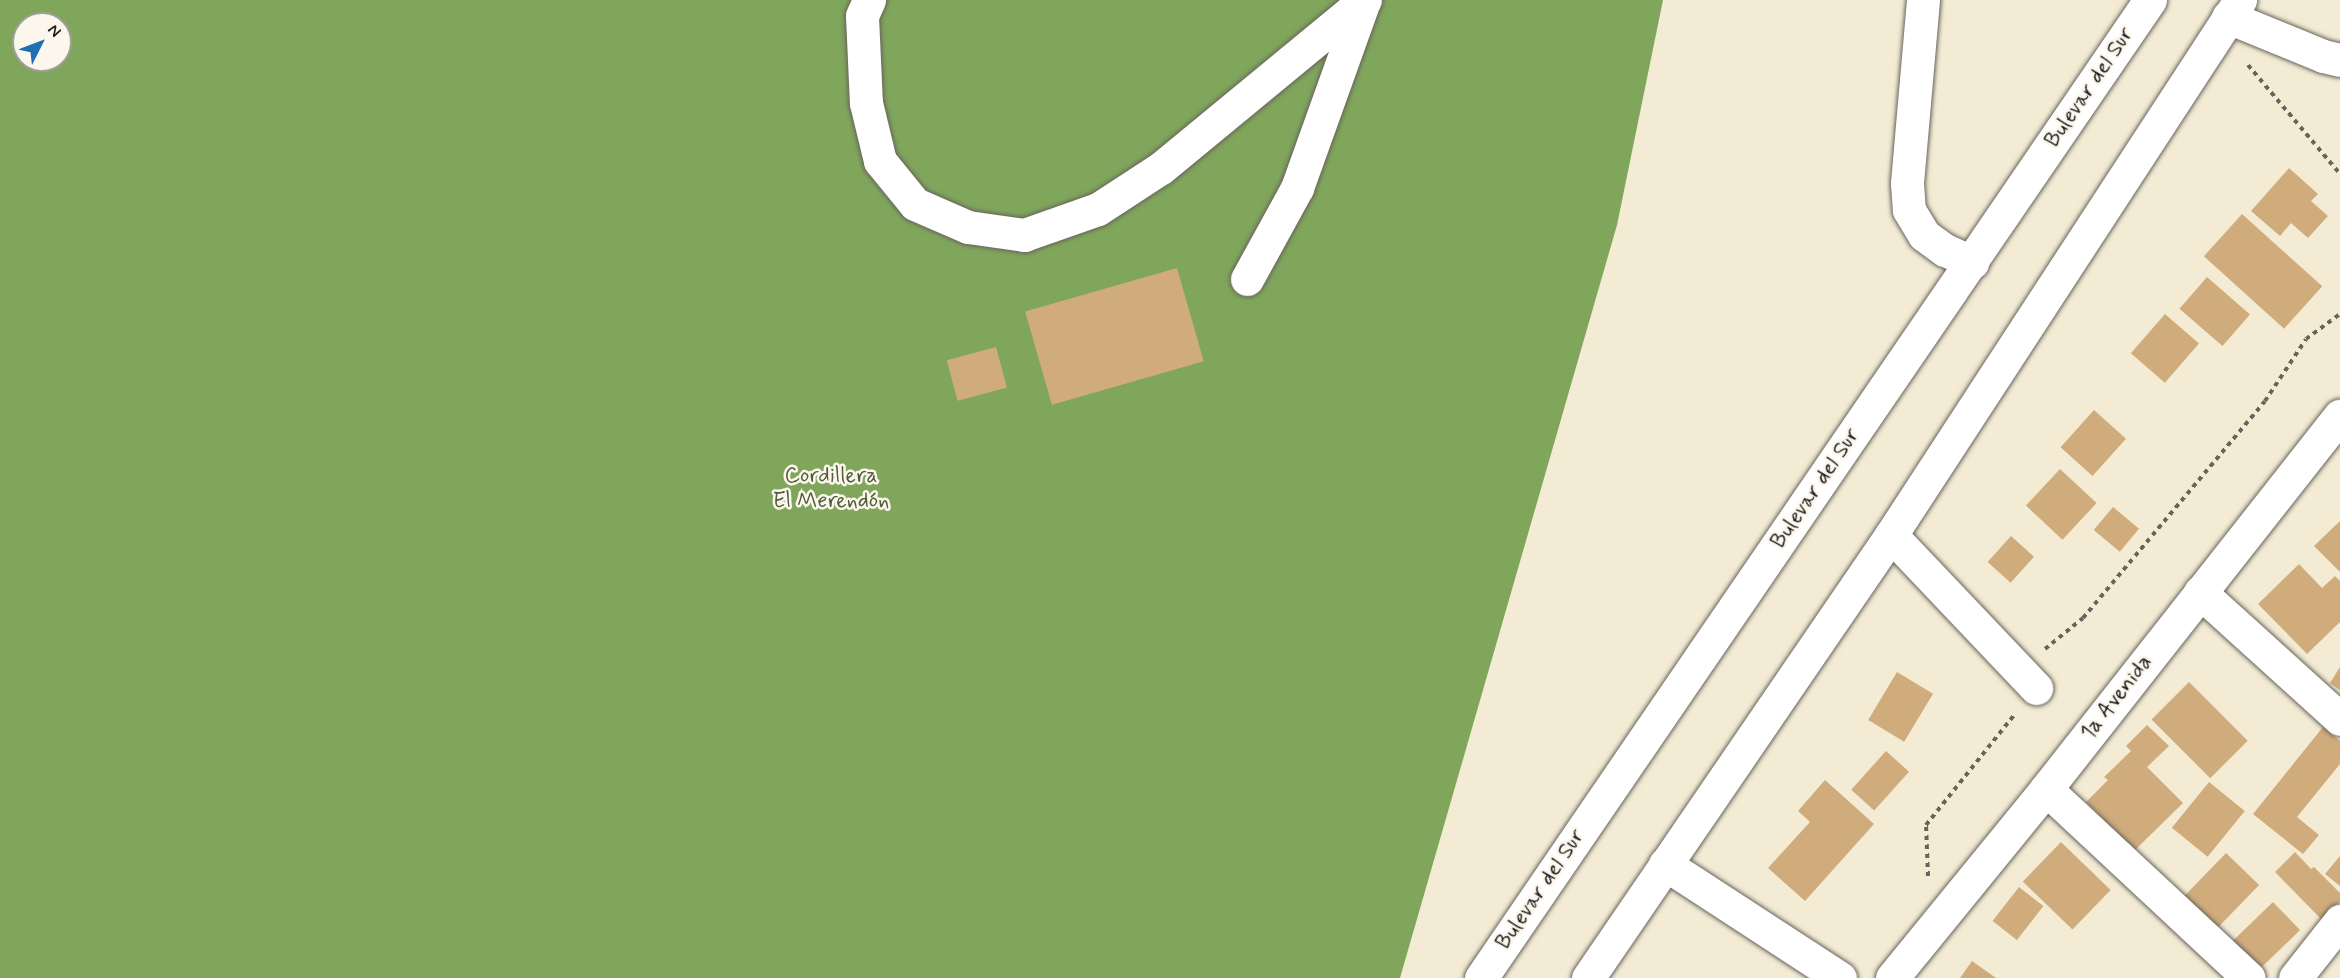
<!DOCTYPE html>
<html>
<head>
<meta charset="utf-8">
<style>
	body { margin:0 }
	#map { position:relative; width:2340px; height:978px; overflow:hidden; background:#f3ebd4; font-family:Mynerve,sans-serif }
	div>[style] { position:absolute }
	.forest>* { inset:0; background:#80a65c }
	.building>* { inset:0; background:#d0ac7d; transform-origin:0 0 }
	.path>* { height:4px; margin-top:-2px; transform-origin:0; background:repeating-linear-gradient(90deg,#67645c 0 4.5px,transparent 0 9px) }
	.roads { filter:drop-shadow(0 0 2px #67645c) drop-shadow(0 0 2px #67645c) }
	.minor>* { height:33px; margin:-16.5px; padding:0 16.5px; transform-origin:16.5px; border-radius:16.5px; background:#fff }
	.highway>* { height:33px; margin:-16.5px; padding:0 16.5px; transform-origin:16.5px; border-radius:16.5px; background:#fff }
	span { translate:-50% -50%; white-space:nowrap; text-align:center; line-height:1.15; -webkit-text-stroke:5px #fbf7ec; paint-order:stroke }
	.street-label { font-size:22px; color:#1c1c1c }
	.park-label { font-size:22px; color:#515d3a }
	.north { position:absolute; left:12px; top:12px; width:60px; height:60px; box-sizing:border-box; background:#fbf7ec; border:2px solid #a29f99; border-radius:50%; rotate:48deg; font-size:16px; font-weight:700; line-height:24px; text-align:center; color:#1c1c1c }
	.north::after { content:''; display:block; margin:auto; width:21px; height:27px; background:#1f6fb2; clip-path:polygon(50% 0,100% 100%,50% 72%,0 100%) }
</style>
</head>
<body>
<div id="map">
	<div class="forest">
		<i style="clip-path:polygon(evenodd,0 0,1663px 0,1617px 225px,1400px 978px,0 978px,0 0,24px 24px,60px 24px,60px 60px,24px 60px,24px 24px)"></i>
	</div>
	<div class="building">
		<i style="clip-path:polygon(2289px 168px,2318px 194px,2311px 201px,2328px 216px,2308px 238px,2291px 223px,2280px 236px,2251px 211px)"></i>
		<i style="left:2242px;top:214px;width:108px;height:57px;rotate:42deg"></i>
		<i style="left:1177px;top:268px;width:97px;height:158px;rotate:74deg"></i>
		<i style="left:2207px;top:277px;width:57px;height:42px;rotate:41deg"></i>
		<i style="left:2165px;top:314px;width:45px;height:52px;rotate:41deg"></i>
		<i style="left:996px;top:347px;width:42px;height:51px;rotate:75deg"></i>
		<i style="left:2094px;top:410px;width:43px;height:50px;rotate:42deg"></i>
		<i style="left:2060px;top:469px;width:50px;height:50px;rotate:43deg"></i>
		<i style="left:2113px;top:507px;width:34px;height:30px;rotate:40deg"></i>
		<i style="clip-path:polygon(2340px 521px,2340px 572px,2314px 546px)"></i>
		<i style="left:2011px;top:536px;width:31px;height:35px;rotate:42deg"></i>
		<i style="clip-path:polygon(2299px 564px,2322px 588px,2335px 576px,2340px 581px,2340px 622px,2307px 654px,2258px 604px)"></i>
		<i style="clip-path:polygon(2340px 667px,2340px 690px,2330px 683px)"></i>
		<i style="left:1897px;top:672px;width:42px;height:56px;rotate:31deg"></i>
		<i style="left:2189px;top:682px;width:83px;height:53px;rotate:45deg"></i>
		<i style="clip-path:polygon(2147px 725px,2169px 746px,2147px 767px,2183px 803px,2134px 851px,2086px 802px,2108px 780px,2104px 777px,2131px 751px,2126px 746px)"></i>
		<i style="clip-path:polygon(2323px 727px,2340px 741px,2340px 764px,2297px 817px,2319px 835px,2303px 854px,2253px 814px)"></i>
		<i style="left:1886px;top:751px;width:31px;height:52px;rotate:42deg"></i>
		<i style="clip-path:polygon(1825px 780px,1874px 824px,1805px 901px,1768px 868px,1810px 822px,1798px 811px)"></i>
		<i style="left:2209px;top:782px;width:46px;height:59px;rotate:39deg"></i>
		<i style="left:2061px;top:842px;width:69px;height:55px;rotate:44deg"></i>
		<i style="clip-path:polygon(2295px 852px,2311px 869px,2314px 867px,2340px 893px,2340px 901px,2322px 920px,2275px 872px)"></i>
		<i style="left:2226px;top:853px;width:46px;height:62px;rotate:44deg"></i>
		<i style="clip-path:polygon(2340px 856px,2340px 886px,2325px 874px)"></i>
		<i style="left:2019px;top:887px;width:31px;height:43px;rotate:38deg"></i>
		<i style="left:2273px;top:902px;width:39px;height:59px;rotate:46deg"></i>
		<i style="clip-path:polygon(1972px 961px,1996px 978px,1960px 978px)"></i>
	</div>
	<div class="path">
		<i style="left:2248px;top:65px;width:143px;rotate:49.8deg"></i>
		<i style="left:2045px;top:649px;width:49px;rotate:-39.2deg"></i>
		<i style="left:2083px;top:618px;width:283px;rotate:-50deg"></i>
		<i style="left:2265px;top:401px;width:74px;rotate:-56.5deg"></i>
		<i style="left:2306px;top:339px;width:42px;rotate:-36.3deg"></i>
		<i style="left:1928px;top:876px;width:51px;rotate:-92.2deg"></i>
		<i style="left:1926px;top:825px;width:142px;rotate:-51.3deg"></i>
	</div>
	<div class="roads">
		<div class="minor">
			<i style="left:869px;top:0;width:17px;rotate:114deg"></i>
			<i style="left:862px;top:16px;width:87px;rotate:87.4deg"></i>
			<i style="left:866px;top:103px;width:60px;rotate:76.4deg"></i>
			<i style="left:880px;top:161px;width:55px;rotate:50.9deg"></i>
			<i style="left:915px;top:204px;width:58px;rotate:23.5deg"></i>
			<i style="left:968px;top:227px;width:57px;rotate:8.1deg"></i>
			<i style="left:1024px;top:235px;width:78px;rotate:-19.4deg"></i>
			<i style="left:1098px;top:209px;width:75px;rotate:-33.1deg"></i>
			<i style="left:1161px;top:168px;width:264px;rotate:-39.5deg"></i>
			<i style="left:1923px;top:0;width:184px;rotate:95deg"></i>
			<i style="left:1907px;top:183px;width:27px;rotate:86deg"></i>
			<i style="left:1909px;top:210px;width:29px;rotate:59deg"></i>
			<i style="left:1924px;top:235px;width:26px;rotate:36deg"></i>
			<i style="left:1945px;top:250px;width:30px;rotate:24deg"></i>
			<i style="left:2228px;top:17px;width:103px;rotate:22.3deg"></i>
			<i style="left:2323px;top:56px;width:17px;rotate:13deg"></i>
			<i style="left:1247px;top:279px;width:104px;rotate:-61.2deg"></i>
			<i style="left:1297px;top:188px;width:199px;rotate:-70.3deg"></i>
			<i style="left:1891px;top:535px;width:211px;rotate:46.5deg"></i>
			<i style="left:2200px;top:592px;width:189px;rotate:42.2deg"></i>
			<i style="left:2046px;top:789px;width:277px;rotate:43deg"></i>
			<i style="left:1665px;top:864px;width:209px;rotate:33.1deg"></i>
			<i style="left:1892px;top:978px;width:244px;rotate:-50.8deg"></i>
			<i style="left:2046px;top:789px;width:475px;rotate:-51.8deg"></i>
			<i style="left:2295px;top:978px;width:73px;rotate:-51.7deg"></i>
		</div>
		<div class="highway">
			<i style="left:1481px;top:978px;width:1185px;rotate:-55.63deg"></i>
			<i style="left:1588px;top:978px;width:537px;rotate:-55.63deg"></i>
			<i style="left:1891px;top:535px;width:639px;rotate:-56.88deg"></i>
		</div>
	</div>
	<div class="street-label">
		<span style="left:2090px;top:88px;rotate:-56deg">Bulevar del Sur</span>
		<span style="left:1816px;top:489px;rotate:-56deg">Bulevar del Sur</span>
		<span style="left:2117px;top:698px;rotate:-52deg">1a Avenida</span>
		<span style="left:1541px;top:890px;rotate:-56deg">Bulevar del Sur</span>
	</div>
	<div class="park-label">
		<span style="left:831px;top:489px">Cordillera<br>El Merendón</span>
	</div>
	<div class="north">N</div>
</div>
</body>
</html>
